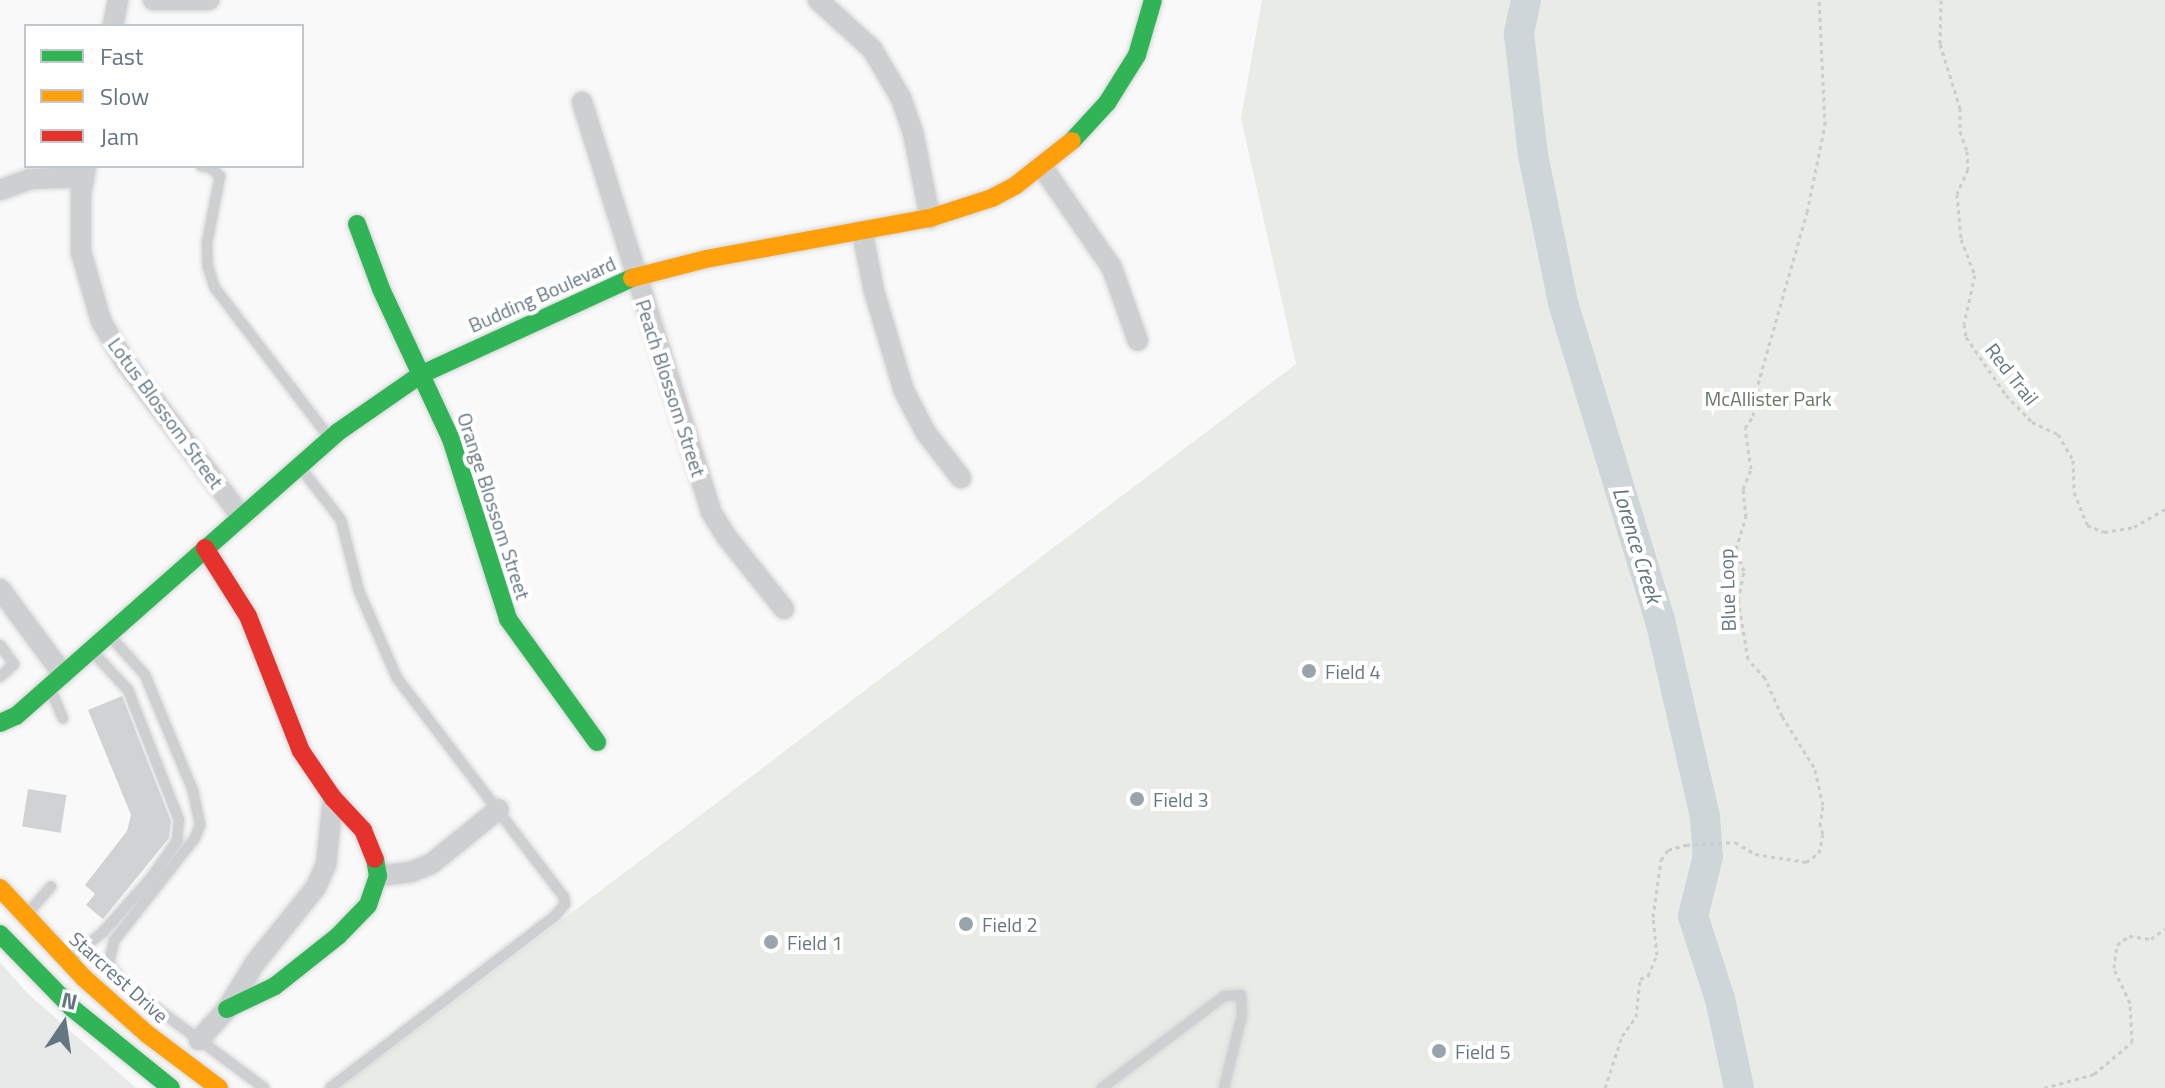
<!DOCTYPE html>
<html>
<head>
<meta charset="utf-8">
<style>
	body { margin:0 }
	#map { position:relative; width:2165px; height:1088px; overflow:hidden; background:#f9f9f9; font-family:"Titillium Web",sans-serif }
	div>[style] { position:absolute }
	.built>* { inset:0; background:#e8e9e9 }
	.green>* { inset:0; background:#e8ebe6 }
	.river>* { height:30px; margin:-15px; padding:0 15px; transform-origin:15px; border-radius:15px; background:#ced6d9 }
	.building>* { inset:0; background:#d0d2d3; transform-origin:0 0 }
	.path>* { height:3px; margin-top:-1.5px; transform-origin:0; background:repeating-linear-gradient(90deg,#cbcccd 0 4px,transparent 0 8px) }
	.roads { filter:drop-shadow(0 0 2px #d5d6d7) drop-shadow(0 0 2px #d5d6d7) }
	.lane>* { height:10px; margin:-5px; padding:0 5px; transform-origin:5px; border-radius:5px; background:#cecfd0 }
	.street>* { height:20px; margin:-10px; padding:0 10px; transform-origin:10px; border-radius:10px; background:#cecfd0 }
	.fast>* { height:18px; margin:-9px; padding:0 9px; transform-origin:9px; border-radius:9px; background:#30b455 }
	.slow>* { height:18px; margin:-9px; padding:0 9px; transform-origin:9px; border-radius:9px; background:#ff9f0a }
	.jam>* { height:18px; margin:-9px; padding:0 9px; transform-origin:9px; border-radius:9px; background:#e5322d }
	.dots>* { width:22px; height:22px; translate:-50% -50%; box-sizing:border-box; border:4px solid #fff; border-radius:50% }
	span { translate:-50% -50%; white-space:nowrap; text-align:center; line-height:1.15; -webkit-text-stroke:8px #fff; paint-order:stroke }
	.street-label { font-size:20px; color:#657683 }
	.park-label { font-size:20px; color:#687a64 }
	.poi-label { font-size:20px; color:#657683 }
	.left { translate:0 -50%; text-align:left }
	.water-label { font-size:22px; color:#60757c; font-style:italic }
	.legend { position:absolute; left:24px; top:24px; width:280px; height:144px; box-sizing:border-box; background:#fff; border:2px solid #c1c8cd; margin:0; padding:10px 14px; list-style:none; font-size:24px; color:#657683 }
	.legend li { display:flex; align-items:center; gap:16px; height:40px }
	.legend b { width:40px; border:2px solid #c1c8cd }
	.north { position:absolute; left:24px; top:984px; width:80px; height:80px; -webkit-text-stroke:6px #fff; paint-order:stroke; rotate:13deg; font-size:22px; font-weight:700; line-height:32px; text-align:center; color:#657683 }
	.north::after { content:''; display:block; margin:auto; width:28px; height:36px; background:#657683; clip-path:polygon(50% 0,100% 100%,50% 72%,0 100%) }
</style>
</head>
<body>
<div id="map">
	<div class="built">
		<i style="clip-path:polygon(0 962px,27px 993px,136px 1088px,0 1088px)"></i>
	</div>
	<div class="green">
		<i style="clip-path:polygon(1262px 0,2165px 0,2165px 1088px,340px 1088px,1296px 364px,1241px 118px)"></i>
	</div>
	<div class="river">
		<i style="left:1526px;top:0;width:35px;rotate:102deg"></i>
		<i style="left:1519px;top:34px;width:122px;rotate:83.4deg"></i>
		<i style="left:1533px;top:155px;width:151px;rotate:78.5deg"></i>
		<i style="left:1563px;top:303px;width:332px;rotate:73deg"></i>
		<i style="left:1660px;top:620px;width:202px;rotate:77.1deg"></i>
		<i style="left:1705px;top:817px;width:39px;rotate:86deg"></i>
		<i style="left:1708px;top:856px;width:62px;rotate:104deg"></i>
		<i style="left:1693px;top:916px;width:87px;rotate:72deg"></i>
		<i style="left:1720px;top:999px;width:91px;rotate:77.9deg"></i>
	</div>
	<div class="building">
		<i style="clip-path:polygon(122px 696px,171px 821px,169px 838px,103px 919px,86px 905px,95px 894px,85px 885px,127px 831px,131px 815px,88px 710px)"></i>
		<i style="left:28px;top:789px;width:39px;height:38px;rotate:9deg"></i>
	</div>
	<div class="path">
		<i style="left:1941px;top:0;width:44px;rotate:91.3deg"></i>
		<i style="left:1940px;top:44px;width:67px;rotate:72.6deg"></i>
		<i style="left:1960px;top:108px;width:23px;rotate:90deg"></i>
		<i style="left:1960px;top:131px;width:21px;rotate:71deg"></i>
		<i style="left:1967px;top:151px;width:18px;rotate:87deg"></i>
		<i style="left:1968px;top:169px;width:27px;rotate:114deg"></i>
		<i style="left:1957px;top:194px;width:45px;rotate:84.9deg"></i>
		<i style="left:1961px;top:239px;width:39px;rotate:69deg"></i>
		<i style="left:1975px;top:275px;width:50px;rotate:102.7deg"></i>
		<i style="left:1964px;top:324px;width:13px;rotate:81deg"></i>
		<i style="left:1966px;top:337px;width:70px;rotate:55.4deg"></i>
		<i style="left:2006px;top:395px;width:37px;rotate:46deg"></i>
		<i style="left:2032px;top:422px;width:29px;rotate:25deg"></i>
		<i style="left:2058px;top:434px;width:30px;rotate:60deg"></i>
		<i style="left:2073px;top:460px;width:32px;rotate:88deg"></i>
		<i style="left:2074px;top:492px;width:35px;rotate:68deg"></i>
		<i style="left:2087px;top:525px;width:18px;rotate:22deg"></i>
		<i style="left:2104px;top:532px;width:30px;rotate:-9deg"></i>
		<i style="left:2134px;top:527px;width:36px;rotate:-30deg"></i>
		<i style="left:1605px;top:1088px;width:55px;rotate:-71.9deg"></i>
		<i style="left:1622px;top:1036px;width:24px;rotate:-54deg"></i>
		<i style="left:1636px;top:1017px;width:38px;rotate:-84deg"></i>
		<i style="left:1640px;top:979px;width:9px;rotate:-21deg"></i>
		<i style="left:1648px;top:976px;width:23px;rotate:-67deg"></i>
		<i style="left:1657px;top:955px;width:38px;rotate:-96deg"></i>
		<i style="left:1653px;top:917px;width:58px;rotate:-82deg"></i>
		<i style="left:1661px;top:860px;width:12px;rotate:-55deg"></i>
		<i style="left:1668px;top:850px;width:19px;rotate:-16deg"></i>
		<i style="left:1686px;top:845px;width:49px;rotate:-3.5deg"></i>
		<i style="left:1735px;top:842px;width:23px;rotate:31deg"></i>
		<i style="left:1755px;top:854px;width:52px;rotate:8.9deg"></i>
		<i style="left:1806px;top:862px;width:16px;rotate:-35deg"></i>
		<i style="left:1819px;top:853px;width:19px;rotate:-78deg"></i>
		<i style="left:1823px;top:834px;width:9px;rotate:-111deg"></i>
		<i style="left:1820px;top:826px;width:21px;rotate:-82deg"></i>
		<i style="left:1823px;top:805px;width:39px;rotate:-103deg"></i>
		<i style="left:1814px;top:767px;width:60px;rotate:-122.1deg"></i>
		<i style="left:1782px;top:716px;width:42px;rotate:-114.1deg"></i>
		<i style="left:1765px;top:678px;width:25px;rotate:-132deg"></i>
		<i style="left:1748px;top:659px;width:60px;rotate:-99.6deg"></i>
		<i style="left:1738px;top:600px;width:30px;rotate:-78deg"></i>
		<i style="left:1744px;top:571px;width:23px;rotate:-110deg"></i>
		<i style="left:1736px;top:549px;width:34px;rotate:-73deg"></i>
		<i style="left:1746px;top:517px;width:28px;rotate:-96deg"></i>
		<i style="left:1743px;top:489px;width:22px;rotate:-68deg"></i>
		<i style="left:1751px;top:469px;width:41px;rotate:-98.3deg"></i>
		<i style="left:1745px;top:428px;width:14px;rotate:-56deg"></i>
		<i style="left:1753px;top:416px;width:32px;rotate:-81deg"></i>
		<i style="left:1758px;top:384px;width:179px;rotate:-74.1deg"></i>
		<i style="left:1807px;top:212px;width:89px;rotate:-78.3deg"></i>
		<i style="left:1825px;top:125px;width:125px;rotate:-92.7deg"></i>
		<i style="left:2044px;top:1088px;width:52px;rotate:-15.6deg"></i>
		<i style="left:2094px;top:1074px;width:50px;rotate:-40.1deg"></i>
		<i style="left:2132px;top:1042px;width:39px;rotate:-93deg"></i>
		<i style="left:2130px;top:1003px;width:38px;rotate:-115deg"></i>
		<i style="left:2114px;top:968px;width:23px;rotate:-83deg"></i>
		<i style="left:2117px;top:945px;width:15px;rotate:-37deg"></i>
		<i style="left:2129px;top:936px;width:22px;rotate:8deg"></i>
		<i style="left:2151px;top:939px;width:17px;rotate:-36deg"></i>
	</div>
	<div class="roads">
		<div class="lane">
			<i style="left:201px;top:166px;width:10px;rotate:11deg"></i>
			<i style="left:211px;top:168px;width:12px;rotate:42deg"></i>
			<i style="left:220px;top:176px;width:68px;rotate:101deg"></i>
			<i style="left:207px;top:243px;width:24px;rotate:88deg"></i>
			<i style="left:208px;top:267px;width:22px;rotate:72deg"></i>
			<i style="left:215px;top:288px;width:188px;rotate:52.6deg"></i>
			<i style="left:300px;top:467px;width:67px;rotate:52.3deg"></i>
			<i style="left:341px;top:520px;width:73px;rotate:75.8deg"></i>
			<i style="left:359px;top:591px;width:95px;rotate:66.4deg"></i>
			<i style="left:397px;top:678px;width:275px;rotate:52.7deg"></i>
			<i style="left:564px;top:897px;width:7px;rotate:82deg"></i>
			<i style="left:565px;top:904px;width:16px;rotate:130deg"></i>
			<i style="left:555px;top:916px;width:283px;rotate:142.6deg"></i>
			<i style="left:110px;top:636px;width:52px;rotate:48.1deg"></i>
			<i style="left:145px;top:675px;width:126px;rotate:67.5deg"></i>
			<i style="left:193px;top:791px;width:35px;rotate:78deg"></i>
			<i style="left:200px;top:825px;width:14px;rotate:111deg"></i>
			<i style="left:195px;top:838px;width:131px;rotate:128.2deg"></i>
			<i style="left:114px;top:941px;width:22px;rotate:103deg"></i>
			<i style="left:109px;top:962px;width:23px;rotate:59deg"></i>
			<i style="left:121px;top:982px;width:178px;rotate:36.5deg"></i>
			<i style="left:0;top:645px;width:24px;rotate:54deg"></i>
			<i style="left:14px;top:664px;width:19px;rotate:137deg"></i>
			<i style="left:50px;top:688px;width:33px;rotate:67deg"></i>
			<i style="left:28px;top:913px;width:35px;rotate:-49deg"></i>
			<i style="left:69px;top:960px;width:44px;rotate:-39.5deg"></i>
			<i style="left:103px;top:932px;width:72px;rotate:-48.4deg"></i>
			<i style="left:151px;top:878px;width:45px;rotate:-54.9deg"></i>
			<i style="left:177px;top:841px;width:21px;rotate:-85deg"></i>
			<i style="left:179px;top:820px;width:140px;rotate:-111.4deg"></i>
			<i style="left:128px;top:690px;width:53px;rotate:-132.7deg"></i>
			<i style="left:1102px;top:1088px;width:153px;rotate:-37deg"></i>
			<i style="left:1224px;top:996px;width:17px;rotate:-3deg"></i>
			<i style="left:1241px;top:995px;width:20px;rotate:87deg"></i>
			<i style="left:1242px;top:1015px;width:75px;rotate:103.9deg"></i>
		</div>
		<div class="street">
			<i style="left:153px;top:0;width:56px"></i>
			<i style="left:818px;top:0;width:73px;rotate:42.2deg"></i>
			<i style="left:872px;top:49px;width:57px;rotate:59.4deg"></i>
			<i style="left:901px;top:98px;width:36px;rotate:71deg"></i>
			<i style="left:913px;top:132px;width:88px;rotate:78.8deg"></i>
			<i style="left:113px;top:26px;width:26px;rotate:-79deg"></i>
			<i style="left:582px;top:102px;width:430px;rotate:72.5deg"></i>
			<i style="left:711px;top:512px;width:28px;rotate:58deg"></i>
			<i style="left:726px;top:536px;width:93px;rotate:51.5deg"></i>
			<i style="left:86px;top:166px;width:29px;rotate:100deg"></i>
			<i style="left:81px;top:195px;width:57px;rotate:90deg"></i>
			<i style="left:81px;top:252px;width:72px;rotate:73.8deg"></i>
			<i style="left:101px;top:321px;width:48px;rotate:59.7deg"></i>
			<i style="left:125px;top:362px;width:193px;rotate:53deg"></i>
			<i style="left:1043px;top:168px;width:121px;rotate:55.4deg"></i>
			<i style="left:1112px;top:268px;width:77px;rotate:70.4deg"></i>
			<i style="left:0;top:190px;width:32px;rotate:-20deg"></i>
			<i style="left:30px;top:179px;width:54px;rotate:-2.1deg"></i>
			<i style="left:862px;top:231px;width:61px;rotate:78.7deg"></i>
			<i style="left:874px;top:291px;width:104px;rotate:73.3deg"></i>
			<i style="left:904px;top:391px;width:47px;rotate:62.4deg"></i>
			<i style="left:926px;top:433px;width:57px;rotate:52.1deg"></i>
			<i style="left:0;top:589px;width:106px;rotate:53.5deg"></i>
			<i style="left:378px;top:876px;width:33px;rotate:-7deg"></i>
			<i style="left:411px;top:872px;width:22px;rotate:-22deg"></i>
			<i style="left:431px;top:864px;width:87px;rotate:-39deg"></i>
			<i style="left:199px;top:1040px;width:42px;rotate:-47.9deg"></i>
			<i style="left:227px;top:1009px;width:54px;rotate:-58.7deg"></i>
			<i style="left:255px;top:963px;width:97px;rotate:-51.2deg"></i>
			<i style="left:316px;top:887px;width:24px;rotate:-66deg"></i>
			<i style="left:326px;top:865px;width:67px;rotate:-84deg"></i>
		</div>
		<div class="fast">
			<i style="left:1072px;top:141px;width:52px;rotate:-47.4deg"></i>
			<i style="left:1107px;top:103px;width:57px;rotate:-58deg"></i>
			<i style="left:1137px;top:55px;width:57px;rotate:-73.8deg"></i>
			<i style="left:357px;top:224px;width:69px;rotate:69.7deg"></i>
			<i style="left:381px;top:289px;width:166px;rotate:65deg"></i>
			<i style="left:451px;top:439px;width:189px;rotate:72.4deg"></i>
			<i style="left:508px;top:619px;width:152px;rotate:54.1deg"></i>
			<i style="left:0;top:723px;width:17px;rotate:-24deg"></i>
			<i style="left:16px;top:716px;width:429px;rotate:-41.4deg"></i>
			<i style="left:338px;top:432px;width:100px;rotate:-34.8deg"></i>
			<i style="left:420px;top:375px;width:233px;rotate:-24.6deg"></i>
			<i style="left:0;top:934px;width:103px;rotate:45.8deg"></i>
			<i style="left:72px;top:1008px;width:127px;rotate:38.9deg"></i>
			<i style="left:227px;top:1009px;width:53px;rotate:-25.6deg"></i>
			<i style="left:275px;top:986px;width:80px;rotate:-38.4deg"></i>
			<i style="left:338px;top:936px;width:43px;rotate:-45.9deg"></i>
			<i style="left:368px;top:905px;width:31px;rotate:-71deg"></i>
			<i style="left:378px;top:876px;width:17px;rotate:-100deg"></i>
		</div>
		<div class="slow">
			<i style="left:632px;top:278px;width:76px;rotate:-14.4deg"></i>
			<i style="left:706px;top:259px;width:228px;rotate:-10.4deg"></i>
			<i style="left:930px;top:218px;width:65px;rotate:-17.9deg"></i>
			<i style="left:992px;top:198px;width:27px;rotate:-28deg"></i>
			<i style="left:1016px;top:185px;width:71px;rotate:-38.2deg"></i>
			<i style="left:0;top:888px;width:123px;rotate:47deg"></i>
			<i style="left:84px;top:978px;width:84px;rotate:41.6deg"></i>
			<i style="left:147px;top:1034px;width:90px;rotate:36.9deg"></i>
		</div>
		<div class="jam">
			<i style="left:205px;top:548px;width:80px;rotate:57.7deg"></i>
			<i style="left:248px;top:616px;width:145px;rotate:68.6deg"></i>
			<i style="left:301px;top:751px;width:57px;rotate:55.8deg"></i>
			<i style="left:333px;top:798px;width:44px;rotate:46.8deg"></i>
			<i style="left:363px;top:830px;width:31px;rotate:68deg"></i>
		</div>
	</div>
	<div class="dots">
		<i style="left:1309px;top:671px;background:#99a4ac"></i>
		<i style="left:1137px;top:799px;background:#99a4ac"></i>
		<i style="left:966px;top:924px;background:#99a4ac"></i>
		<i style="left:771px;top:942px;background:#99a4ac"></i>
		<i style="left:1439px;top:1051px;background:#99a4ac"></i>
	</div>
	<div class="street-label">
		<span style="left:542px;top:294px;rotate:-24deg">Budding Boulevard</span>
		<span style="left:2012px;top:374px;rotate:52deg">Red Trail</span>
		<span style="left:671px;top:388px;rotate:72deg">Peach Blossom Street</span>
		<span style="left:166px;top:413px;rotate:54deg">Lotus Blossom Street</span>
		<span style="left:494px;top:506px;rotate:72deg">Orange Blossom Street</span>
		<span style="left:1727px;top:590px;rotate:-92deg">Blue Loop</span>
		<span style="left:119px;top:977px;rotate:42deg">Starcrest Drive</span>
	</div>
	<div class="park-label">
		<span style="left:1768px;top:398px">McAllister Park</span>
	</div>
	<div class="poi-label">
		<span class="left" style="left:1325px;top:671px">Field 4</span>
		<span class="left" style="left:1153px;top:799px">Field 3</span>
		<span class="left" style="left:982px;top:924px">Field 2</span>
		<span class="left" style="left:787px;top:942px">Field 1</span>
		<span class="left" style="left:1455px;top:1051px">Field 5</span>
	</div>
	<div class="water-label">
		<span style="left:1637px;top:545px;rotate:73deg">Lorence Creek</span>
	</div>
	<ul class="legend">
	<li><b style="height:10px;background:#30b455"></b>Fast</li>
	<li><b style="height:10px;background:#ff9f0a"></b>Slow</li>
	<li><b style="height:10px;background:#e5322d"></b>Jam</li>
	</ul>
	<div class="north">N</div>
</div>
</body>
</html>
